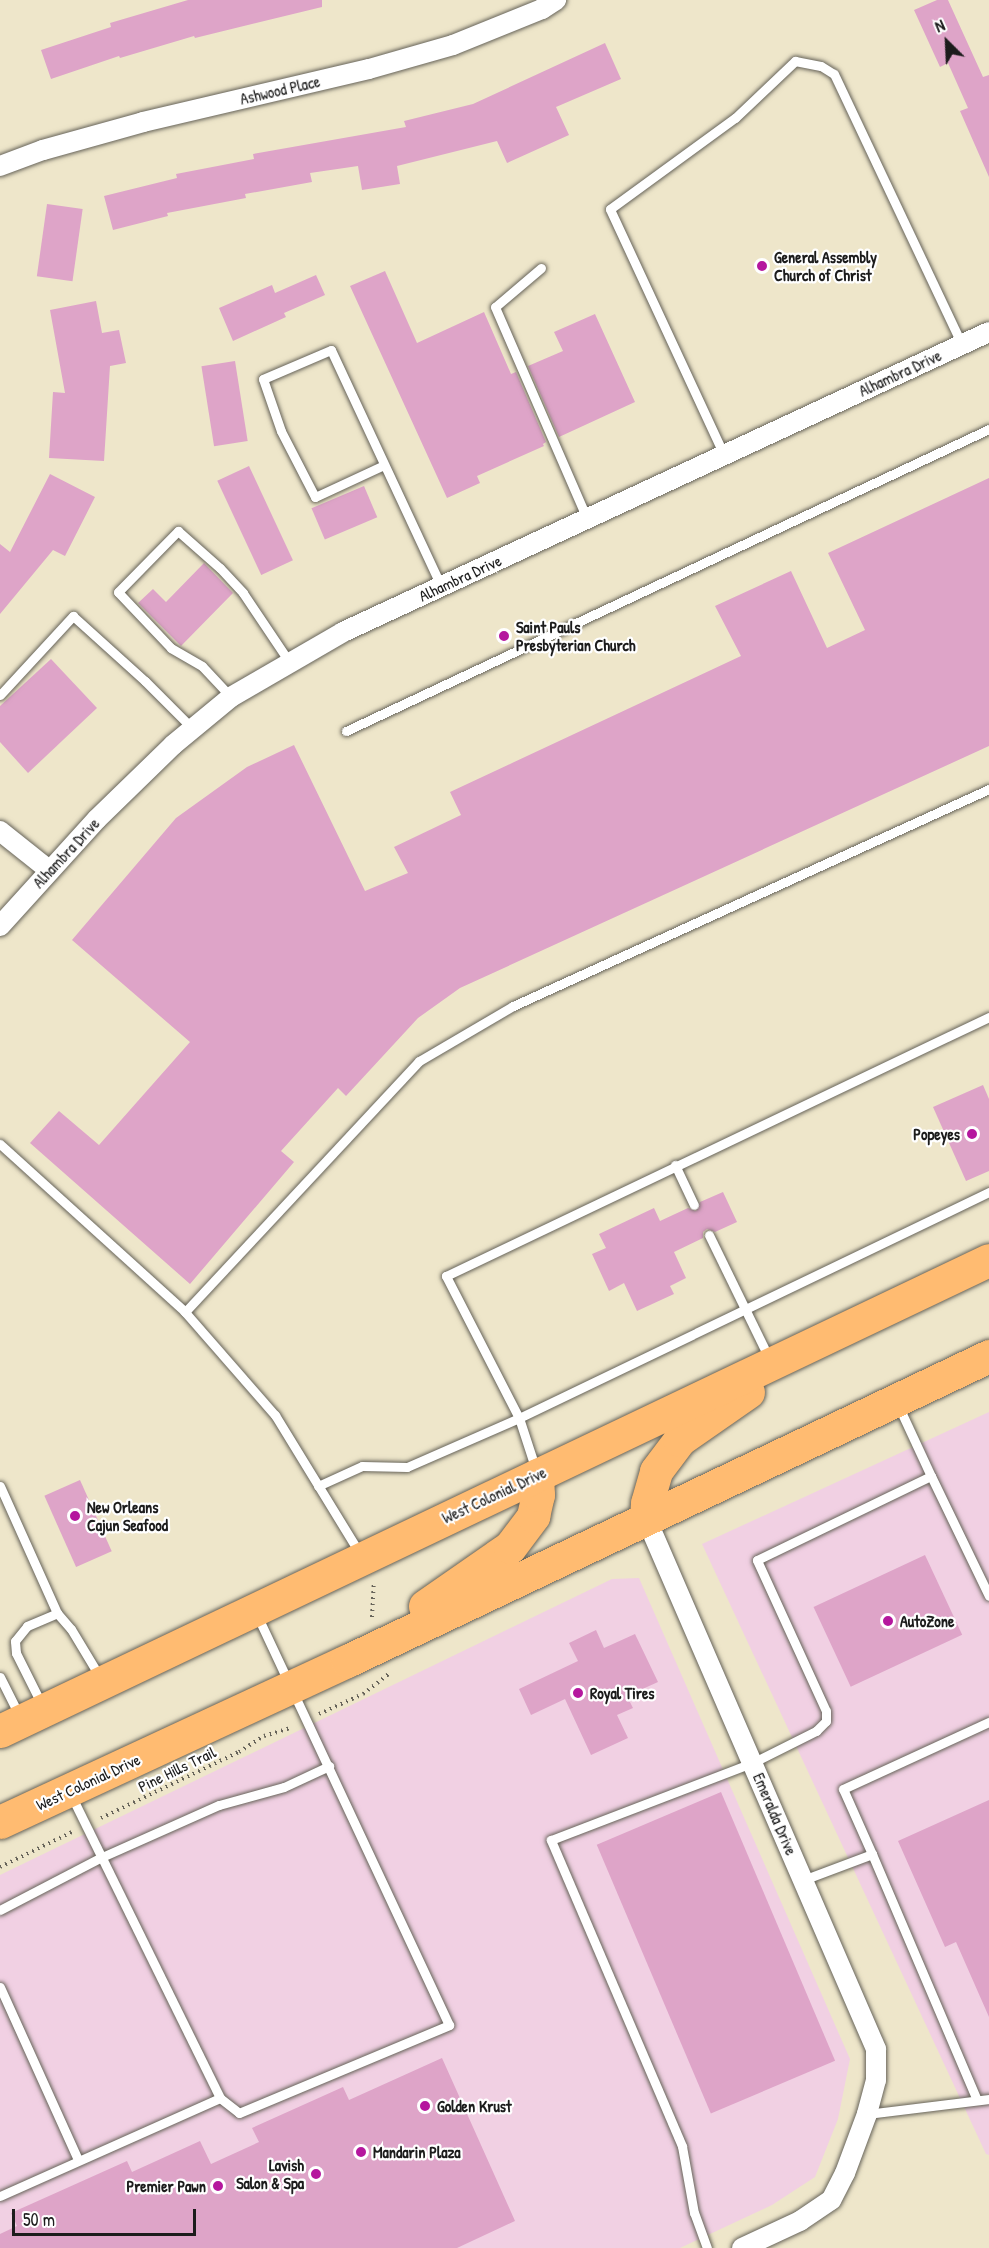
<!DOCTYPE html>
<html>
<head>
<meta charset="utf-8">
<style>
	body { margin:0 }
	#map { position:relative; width:989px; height:2248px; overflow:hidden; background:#eee6ca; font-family:"Patrick Hand",sans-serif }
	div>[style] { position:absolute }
	.built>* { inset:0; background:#f1d0e3 }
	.building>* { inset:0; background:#dea4c8; transform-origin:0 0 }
	.path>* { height:4px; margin-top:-2px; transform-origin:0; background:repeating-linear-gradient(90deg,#666359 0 1.5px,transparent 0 6px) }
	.roads { filter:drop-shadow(0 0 2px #666359) drop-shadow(0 0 2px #666359) }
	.lane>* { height:9px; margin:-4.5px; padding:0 4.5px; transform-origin:4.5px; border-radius:4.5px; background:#fff }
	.street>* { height:20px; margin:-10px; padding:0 10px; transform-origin:10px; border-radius:10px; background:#fff }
	.highway>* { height:33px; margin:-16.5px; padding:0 16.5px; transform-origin:16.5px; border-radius:16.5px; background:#ffbb71 }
	.dots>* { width:16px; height:16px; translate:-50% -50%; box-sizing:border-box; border:3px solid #fff; border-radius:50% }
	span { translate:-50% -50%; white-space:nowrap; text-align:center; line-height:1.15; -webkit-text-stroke:4.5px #fff; paint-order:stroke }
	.street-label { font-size:16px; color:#1c1c1c }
	.poi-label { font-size:16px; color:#1c1c1c; font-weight:700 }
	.left { translate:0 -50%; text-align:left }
	.right { translate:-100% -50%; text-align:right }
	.north { position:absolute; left:917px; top:12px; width:60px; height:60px; -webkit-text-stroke:4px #fff; paint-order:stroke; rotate:336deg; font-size:16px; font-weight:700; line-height:24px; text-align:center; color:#1c1c1c }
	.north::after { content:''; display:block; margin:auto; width:21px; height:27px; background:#1c1c1c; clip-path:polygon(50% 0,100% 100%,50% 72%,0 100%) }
	.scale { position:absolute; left:12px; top:2209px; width:184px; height:27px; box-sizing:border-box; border:3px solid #1c1c1c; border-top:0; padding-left:8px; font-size:18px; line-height:21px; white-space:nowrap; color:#1c1c1c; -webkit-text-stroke:4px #fff; paint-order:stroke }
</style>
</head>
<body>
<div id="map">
	<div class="built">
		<i style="clip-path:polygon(989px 1412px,989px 2155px,986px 2154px,702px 1544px)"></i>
		<i style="clip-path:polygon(639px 1578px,850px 2059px,838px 2119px,815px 2177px,772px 2205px,680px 2248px,0 2248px,0 1875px,612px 1579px)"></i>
	</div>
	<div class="building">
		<i style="clip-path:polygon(188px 0,322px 0,322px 7px,195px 38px,194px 36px,120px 58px,119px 56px,51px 79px,41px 50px,111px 27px,110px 23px)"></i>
		<i style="clip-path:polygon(937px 0,948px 0,983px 77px,989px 75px,989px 177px,960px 111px,968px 108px,948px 63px,940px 67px,914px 10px)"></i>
		<i style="clip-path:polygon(605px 43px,621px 79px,556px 107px,569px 135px,507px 163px,497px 141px,397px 166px,400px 184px,362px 190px,358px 166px,310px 173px,312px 182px,245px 194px,246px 198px,167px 213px,168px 216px,113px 230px,104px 196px,177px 178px,176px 174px,254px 159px,253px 154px,406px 127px,404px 121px,473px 104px)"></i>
		<i style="left:47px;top:204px;width:36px;height:73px;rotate:8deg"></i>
		<i style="clip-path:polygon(385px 271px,417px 343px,484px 312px,511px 374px,516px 372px,546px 442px,543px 444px,544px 446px,477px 476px,480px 483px,447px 498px,350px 286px)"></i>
		<i style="clip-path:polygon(316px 275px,325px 295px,284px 313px,286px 317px,233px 341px,219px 308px,272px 285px,275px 293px)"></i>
		<i style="clip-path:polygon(96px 301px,102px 333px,119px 330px,126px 363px,110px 366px,104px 461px,49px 458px,53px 392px,65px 393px,50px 310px)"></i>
		<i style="clip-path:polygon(595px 314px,635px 402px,559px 437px,528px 366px,563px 351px,554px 332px)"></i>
		<i style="left:235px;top:361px;width:81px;height:34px;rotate:81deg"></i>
		<i style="left:249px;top:466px;width:104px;height:35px;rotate:65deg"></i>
		<i style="clip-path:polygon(50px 474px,95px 497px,65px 556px,53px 550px,0 614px,0 544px,10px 552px)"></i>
		<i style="clip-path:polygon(989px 478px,989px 746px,460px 988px,418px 1018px,346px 1096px,338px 1088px,281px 1151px,294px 1162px,190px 1284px,30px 1143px,59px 1111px,99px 1145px,190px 1042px,72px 940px,176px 818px,247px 767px,294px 745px,365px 891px,408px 873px,394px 847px,461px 815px,450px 792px,741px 656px,715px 606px,791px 571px,827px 648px,865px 630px,828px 553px)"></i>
		<i style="left:364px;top:486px;width:34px;height:57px;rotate:67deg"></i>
		<i style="clip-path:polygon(204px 563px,233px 593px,181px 646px,138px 603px,153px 589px,166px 602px)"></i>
		<i style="clip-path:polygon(51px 659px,97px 708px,28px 773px,0 742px,0 706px)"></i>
		<i style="clip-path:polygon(983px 1085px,989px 1099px,989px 1171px,966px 1181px,933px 1107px)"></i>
		<i style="clip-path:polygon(723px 1192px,737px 1222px,715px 1232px,707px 1229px,703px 1232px,703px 1238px,674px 1252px,686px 1278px,670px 1286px,674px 1294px,637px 1311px,624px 1283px,609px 1291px,592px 1254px,606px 1248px,599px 1234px,654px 1208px,660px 1221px,688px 1208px,696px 1211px,700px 1202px)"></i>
		<i style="left:80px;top:1480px;width:78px;height:39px;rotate:66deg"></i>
		<i style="left:925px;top:1555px;width:88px;height:123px;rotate:65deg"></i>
		<i style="clip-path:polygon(596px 1630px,604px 1648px,635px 1634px,658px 1682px,627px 1696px,633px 1708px,617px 1715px,628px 1738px,591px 1755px,565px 1699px,531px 1715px,519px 1689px,578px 1661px,569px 1643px)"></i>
		<i style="left:721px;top:1792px;width:292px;height:135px;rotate:67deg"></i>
		<i style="clip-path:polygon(989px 1800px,989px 2017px,956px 1942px,945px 1947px,898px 1841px)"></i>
		<i style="clip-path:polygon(442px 2058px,515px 2221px,457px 2248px,0 2248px,0 2234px,17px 2226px,11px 2213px,127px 2161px,132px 2172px,200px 2141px,211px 2164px,259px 2142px,252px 2128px,343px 2087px,349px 2100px)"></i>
	</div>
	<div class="path">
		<i style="left:372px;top:1617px;width:34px;rotate:-87deg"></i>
		<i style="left:319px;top:1714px;width:48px;rotate:-24.4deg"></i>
		<i style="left:363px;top:1694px;width:34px;rotate:-38deg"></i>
		<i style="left:101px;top:1818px;width:153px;rotate:-25.6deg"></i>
		<i style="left:239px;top:1752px;width:30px;rotate:-33deg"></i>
		<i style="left:264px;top:1736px;width:28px;rotate:-17deg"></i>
		<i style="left:0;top:1867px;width:80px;rotate:-25.9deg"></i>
	</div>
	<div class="roads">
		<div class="lane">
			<i style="left:541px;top:268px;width:60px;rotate:139.7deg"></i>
			<i style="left:495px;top:307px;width:231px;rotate:66.5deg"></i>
			<i style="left:724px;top:455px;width:271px;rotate:-114.9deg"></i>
			<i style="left:610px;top:209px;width:155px;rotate:-36.1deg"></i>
			<i style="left:735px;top:118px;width:83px;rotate:-43.5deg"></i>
			<i style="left:795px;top:61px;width:26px;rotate:11deg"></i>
			<i style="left:821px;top:66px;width:15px;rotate:32deg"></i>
			<i style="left:834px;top:74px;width:300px;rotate:64.7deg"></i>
			<i style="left:384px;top:465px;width:76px;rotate:155.1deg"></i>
			<i style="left:315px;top:497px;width:74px;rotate:-117.3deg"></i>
			<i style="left:281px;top:431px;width:55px;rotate:-109.1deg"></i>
			<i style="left:263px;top:379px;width:74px;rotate:-23.1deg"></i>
			<i style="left:331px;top:350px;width:260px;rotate:65deg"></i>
			<i style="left:0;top:695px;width:108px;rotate:-47.3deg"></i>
			<i style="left:73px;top:616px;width:97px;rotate:42.1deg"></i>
			<i style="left:145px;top:681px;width:68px;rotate:45deg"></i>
			<i style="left:231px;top:697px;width:42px;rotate:-133.1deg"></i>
			<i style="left:202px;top:666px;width:36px;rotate:-150deg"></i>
			<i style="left:171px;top:648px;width:77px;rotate:-133.4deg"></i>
			<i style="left:118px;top:592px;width:86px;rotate:-45.5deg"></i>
			<i style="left:178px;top:531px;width:56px;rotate:41.4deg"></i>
			<i style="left:220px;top:568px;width:34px;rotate:47deg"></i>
			<i style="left:243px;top:593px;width:84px;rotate:56.1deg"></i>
			<i style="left:346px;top:731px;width:710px;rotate:-25.16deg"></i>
			<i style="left:0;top:1144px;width:250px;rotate:42.2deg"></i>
			<i style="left:185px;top:1312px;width:343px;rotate:-47deg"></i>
			<i style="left:419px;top:1061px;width:109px;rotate:-30.3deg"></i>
			<i style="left:513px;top:1006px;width:523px;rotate:-24.51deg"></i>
			<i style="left:675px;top:1165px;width:44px;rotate:64.6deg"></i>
			<i style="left:709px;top:1235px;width:139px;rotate:64deg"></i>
			<i style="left:185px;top:1312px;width:137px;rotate:48.9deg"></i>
			<i style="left:275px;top:1415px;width:161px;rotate:58.5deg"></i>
			<i style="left:898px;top:1405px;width:78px;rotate:65.1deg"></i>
			<i style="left:536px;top:1470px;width:55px;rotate:-108.1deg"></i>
			<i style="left:519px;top:1418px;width:160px;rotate:-117.2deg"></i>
			<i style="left:446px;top:1276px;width:602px;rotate:-25.5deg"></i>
			<i style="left:0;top:1486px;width:139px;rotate:65.8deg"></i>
			<i style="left:318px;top:1486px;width:48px;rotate:-24.4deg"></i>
			<i style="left:362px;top:1466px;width:45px;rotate:1.3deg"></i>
			<i style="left:407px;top:1467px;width:122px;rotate:-23.6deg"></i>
			<i style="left:519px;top:1418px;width:522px;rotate:-25.68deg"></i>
			<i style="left:0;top:1677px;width:42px;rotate:63.4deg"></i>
			<i style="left:42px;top:1705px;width:58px;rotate:-116.6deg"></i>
			<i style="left:16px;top:1653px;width:12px;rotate:-95deg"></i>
			<i style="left:15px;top:1641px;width:19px;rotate:-51deg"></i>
			<i style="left:27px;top:1626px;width:33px;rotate:-23deg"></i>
			<i style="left:57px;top:1613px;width:21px;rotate:49deg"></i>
			<i style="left:71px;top:1629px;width:56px;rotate:58.9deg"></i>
			<i style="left:71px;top:1795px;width:338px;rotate:63.8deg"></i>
			<i style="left:872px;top:1854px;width:267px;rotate:66.9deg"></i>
			<i style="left:803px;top:1880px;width:74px;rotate:-20.6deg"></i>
			<i style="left:872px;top:1854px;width:71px;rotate:-114deg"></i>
			<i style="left:843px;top:1789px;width:161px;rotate:-24.7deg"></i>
			<i style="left:0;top:1910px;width:115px;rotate:-27.5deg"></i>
			<i style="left:102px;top:1857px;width:128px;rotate:-24deg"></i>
			<i style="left:219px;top:1805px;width:67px;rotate:-15.5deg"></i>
			<i style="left:284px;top:1787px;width:50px;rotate:-25deg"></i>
			<i style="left:0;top:1987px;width:190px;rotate:65.7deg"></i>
			<i style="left:867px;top:2114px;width:123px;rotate:-7deg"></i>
			<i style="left:0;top:2196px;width:241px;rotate:-24deg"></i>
			<i style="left:220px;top:2098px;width:24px;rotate:38deg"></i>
			<i style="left:239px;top:2113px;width:228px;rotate:-22.7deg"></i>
			<i style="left:449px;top:2025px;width:452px;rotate:-115.1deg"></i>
			<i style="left:707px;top:2248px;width:37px;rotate:-110deg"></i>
			<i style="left:694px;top:2213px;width:68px;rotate:-100.2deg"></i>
			<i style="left:682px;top:2146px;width:333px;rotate:-113.2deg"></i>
			<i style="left:551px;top:1840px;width:215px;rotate:-21deg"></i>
			<i style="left:752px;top:1763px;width:72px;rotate:-26.6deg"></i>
			<i style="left:816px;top:1731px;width:14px;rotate:-45deg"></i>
			<i style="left:826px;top:1721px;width:10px;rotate:-90deg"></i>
			<i style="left:826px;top:1711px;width:166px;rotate:-114.6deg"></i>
			<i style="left:757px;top:1560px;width:193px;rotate:-25.8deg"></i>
			<i style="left:931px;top:1476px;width:133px;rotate:64.2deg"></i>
		</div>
		<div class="street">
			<i style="left:0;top:166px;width:46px;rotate:-20.4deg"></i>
			<i style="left:43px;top:150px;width:104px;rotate:-15.6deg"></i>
			<i style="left:143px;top:122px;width:232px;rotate:-13.2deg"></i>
			<i style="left:369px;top:69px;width:87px;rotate:-15.9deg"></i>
			<i style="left:453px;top:45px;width:96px;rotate:-22deg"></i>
			<i style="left:542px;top:9px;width:17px;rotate:-33deg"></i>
			<i style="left:0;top:831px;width:63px;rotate:38.5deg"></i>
			<i style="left:0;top:926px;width:144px;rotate:-47.8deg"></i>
			<i style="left:97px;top:819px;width:106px;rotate:-44.2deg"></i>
			<i style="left:173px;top:745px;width:75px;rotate:-39.6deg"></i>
			<i style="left:231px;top:697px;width:129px;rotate:-30.1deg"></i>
			<i style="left:343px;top:632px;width:712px;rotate:-24.91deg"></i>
			<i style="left:646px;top:1518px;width:579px;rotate:66.58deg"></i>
			<i style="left:876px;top:2049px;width:31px;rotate:90deg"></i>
			<i style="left:876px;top:2080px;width:35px;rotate:105deg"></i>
			<i style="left:867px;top:2114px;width:63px;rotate:110.4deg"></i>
			<i style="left:845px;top:2173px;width:30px;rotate:117deg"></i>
			<i style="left:831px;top:2200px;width:37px;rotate:146deg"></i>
			<i style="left:800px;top:2221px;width:64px;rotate:155deg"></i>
		</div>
		<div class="highway">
			<i style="left:646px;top:1518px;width:15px;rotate:-86deg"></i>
			<i style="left:647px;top:1503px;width:33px;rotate:-74deg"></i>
			<i style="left:656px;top:1471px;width:39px;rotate:-53deg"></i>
			<i style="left:679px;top:1440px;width:84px;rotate:-34.8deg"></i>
			<i style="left:425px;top:1606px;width:103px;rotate:-34.8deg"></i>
			<i style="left:510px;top:1547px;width:39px;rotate:-53deg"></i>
			<i style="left:533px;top:1516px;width:22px;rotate:-77deg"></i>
			<i style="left:538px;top:1495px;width:20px;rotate:-93deg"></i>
			<i style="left:0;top:1731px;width:1095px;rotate:-25.47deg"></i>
			<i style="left:0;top:1822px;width:383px;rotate:-24.9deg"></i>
			<i style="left:347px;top:1661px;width:711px;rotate:-25.41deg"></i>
		</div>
	</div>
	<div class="dots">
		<i style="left:762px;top:266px;background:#b5179e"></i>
		<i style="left:504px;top:636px;background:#b5179e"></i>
		<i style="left:972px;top:1134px;background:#b5179e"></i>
		<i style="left:75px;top:1516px;background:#b5179e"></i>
		<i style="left:888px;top:1621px;background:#b5179e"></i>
		<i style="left:578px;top:1693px;background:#b5179e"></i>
		<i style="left:425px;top:2106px;background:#b5179e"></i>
		<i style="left:361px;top:2152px;background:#b5179e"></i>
		<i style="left:316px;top:2174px;background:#b5179e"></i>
		<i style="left:218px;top:2186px;background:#b5179e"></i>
	</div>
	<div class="street-label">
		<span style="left:280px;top:90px;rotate:-13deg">Ashwood Place</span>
		<span style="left:900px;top:373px;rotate:-25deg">Alhambra Drive</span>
		<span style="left:460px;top:578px;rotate:-25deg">Alhambra Drive</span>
		<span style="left:66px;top:853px;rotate:-47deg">Alhambra Drive</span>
		<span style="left:494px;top:1495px;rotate:-25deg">West Colonial Drive</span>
		<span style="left:177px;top:1769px;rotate:-26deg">Pine Hills Trail</span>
		<span style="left:88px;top:1782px;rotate:-25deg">West Colonial Drive</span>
		<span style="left:775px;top:1814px;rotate:67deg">Emeralda Drive</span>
	</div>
	<div class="poi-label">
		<span class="left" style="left:774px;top:266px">General Assembly<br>Church of Christ</span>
		<span class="left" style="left:516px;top:636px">Saint Pauls<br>Presbyterian Church</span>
		<span class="right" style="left:960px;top:1134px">Popeyes</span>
		<span class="left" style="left:87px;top:1516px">New Orleans<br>Cajun Seafood</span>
		<span class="left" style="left:900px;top:1621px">AutoZone</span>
		<span class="left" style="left:590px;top:1693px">Royal Tires</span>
		<span class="left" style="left:437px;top:2106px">Golden Krust</span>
		<span class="left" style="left:373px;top:2152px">Mandarin Plaza</span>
		<span class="right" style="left:304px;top:2174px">Lavish<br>Salon &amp; Spa</span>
		<span class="right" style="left:206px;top:2186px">Premier Pawn</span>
	</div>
	<div class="north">N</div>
	<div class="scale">50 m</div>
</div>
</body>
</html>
